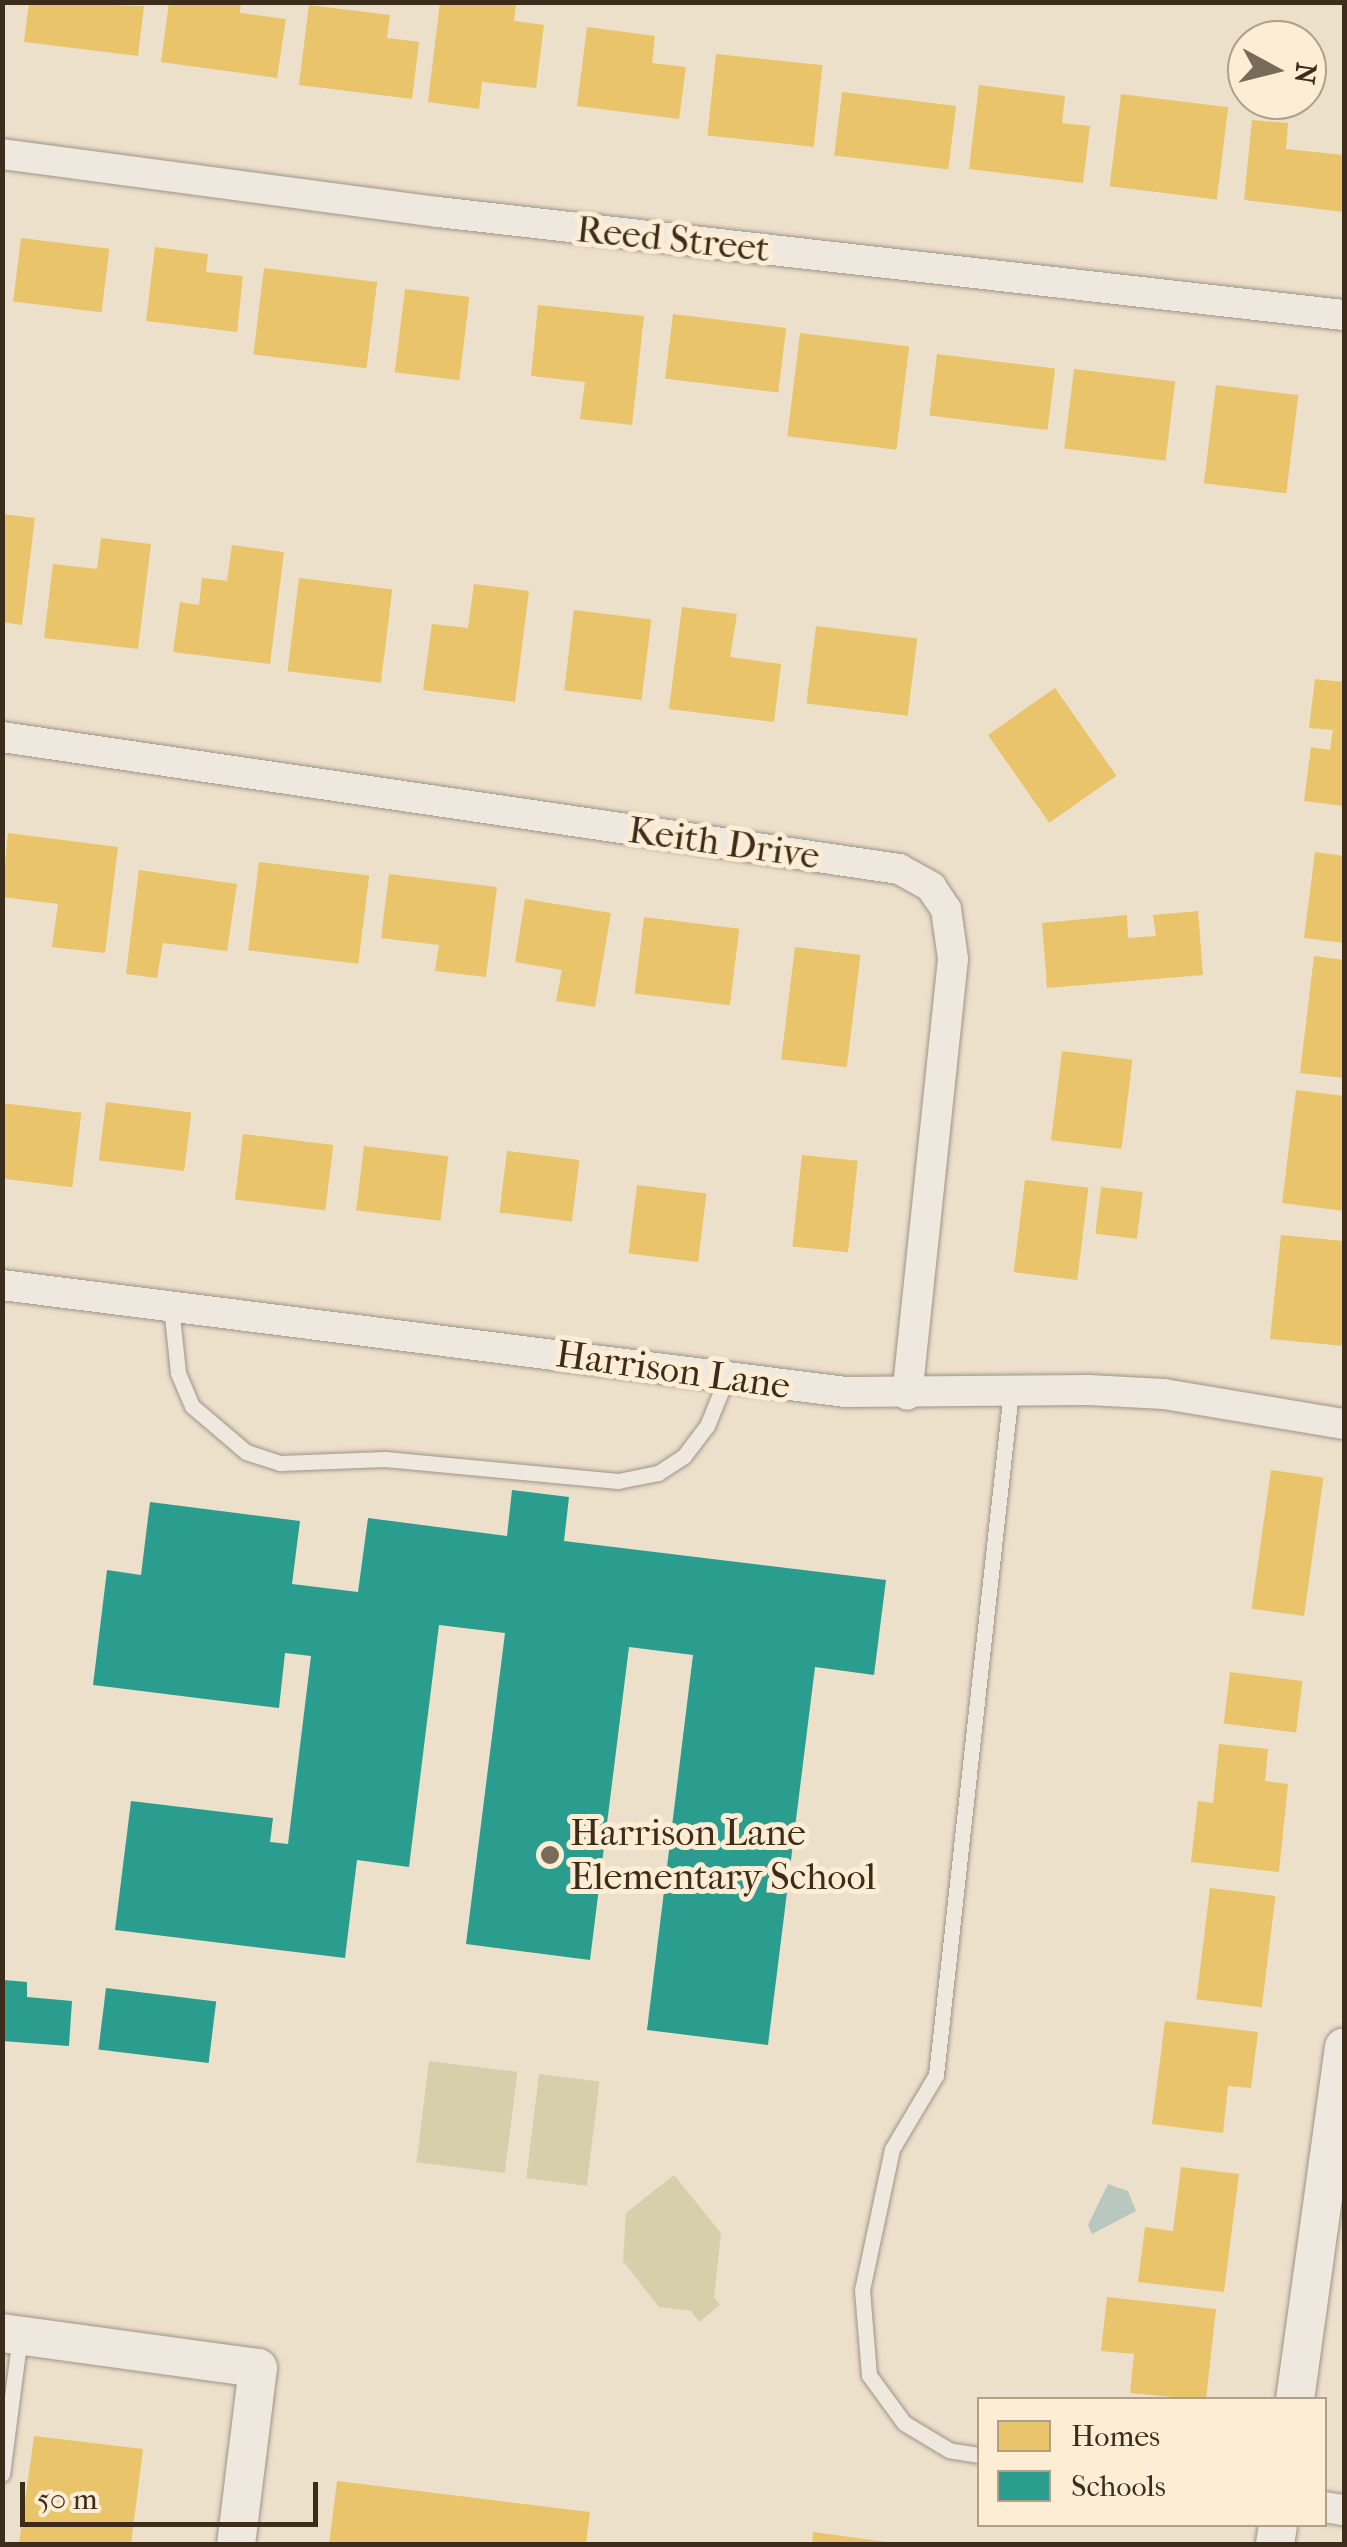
<!DOCTYPE html>
<html>
<head>
<meta charset="utf-8">
<style>
	body { margin:0 }
	#map { position:relative; width:1347px; height:2547px; overflow:hidden; background:#ede0cb; font-family:"IM FELL French Canon",serif }
	div>[style] { position:absolute }
	.green>* { inset:0; background:#d5d0aa; transform-origin:0 0 }
	.water>* { inset:0; background:#b8c8be }
	.homes>* { inset:0; background:#e9c46a; transform-origin:0 0 }
	.schools>* { inset:0; background:#2a9d8f; transform-origin:0 0 }
	.roads { filter:drop-shadow(0 0 2px #9e9588) drop-shadow(0 0 2px #9e9588) }
	.service>* { height:15px; margin:-7.5px; padding:0 7.5px; transform-origin:7.5px; border-radius:7.5px; background:#efe8de }
	.minor>* { height:30px; margin:-15px; padding:0 15px; transform-origin:15px; border-radius:15px; background:#efe8de }
	.tertiary>* { height:38px; margin:-19px; padding:0 19px; transform-origin:19px; border-radius:19px; background:#efe8de }
	.dots>* { width:28px; height:28px; translate:-50% -50%; box-sizing:border-box; border:5px solid #fcedd4; border-radius:50% }
	span { translate:-50% -50%; white-space:nowrap; text-align:center; line-height:1.15; -webkit-text-stroke:10px #fcedd4; paint-order:stroke }
	.street-label { font-size:38px; color:#3b2c1b }
	.poi-label { font-size:38px; color:#3b2c1b }
	.left { translate:0 -50%; text-align:left }
	.frame { position:absolute; inset:0; border:5px solid #3b2c1b; pointer-events:none }
	.legend { position:absolute; left:977px; top:2397px; width:350px; height:130px; box-sizing:border-box; background:#fcedd4; border:2px solid #afa08a; margin:0; padding:12px 18px; list-style:none; font-size:30px; color:#3b2c1b }
	.legend li { display:flex; align-items:center; gap:20px; height:50px }
	.legend b { width:50px; border:2px solid #afa08a }
	.north { position:absolute; left:1227px; top:20px; width:100px; height:100px; box-sizing:border-box; background:#fcedd4; border:2px solid #afa08a; border-radius:50%; rotate:97deg; font-size:28px; font-weight:700; line-height:40px; text-align:center; color:#3b2c1b }
	.north::after { content:''; display:block; margin:auto; width:35px; height:45px; background:#796b59; clip-path:polygon(50% 0,100% 100%,50% 72%,0 100%) }
	.scale { position:absolute; left:20px; top:2482px; width:298px; height:45px; box-sizing:border-box; border:5px solid #3b2c1b; border-top:0; padding-left:12px; font-size:30px; line-height:35px; white-space:nowrap; color:#3b2c1b; -webkit-text-stroke:8px #fcedd4; paint-order:stroke }
</style>
</head>
<body>
<div id="map">
	<div class="green">
		<i style="left:429px;top:2061px;width:89px;height:102px;rotate:7deg"></i>
		<i style="left:539px;top:2074px;width:61px;height:105px;rotate:7deg"></i>
		<i style="clip-path:polygon(674px 2175px,721px 2233px,714px 2297px,720px 2305px,699px 2322px,691px 2311px,659px 2307px,623px 2261px,626px 2213px)"></i>
	</div>
	<div class="water">
		<i style="clip-path:polygon(1108px 2184px,1128px 2191px,1136px 2211px,1092px 2234px,1088px 2225px)"></i>
	</div>
	<div class="homes">
		<i style="clip-path:polygon(29px 2px,144px 6px,138px 56px,24px 42px)"></i>
		<i style="clip-path:polygon(169px 2px,241px 2px,240px 13px,286px 19px,277px 78px,161px 62px)"></i>
		<i style="clip-path:polygon(440px 2px,516px 3px,514px 21px,544px 25px,536px 88px,482px 82px,479px 109px,428px 102px)"></i>
		<i style="clip-path:polygon(309px 5px,390px 15px,387px 38px,419px 42px,412px 99px,299px 85px)"></i>
		<i style="clip-path:polygon(587px 27px,655px 36px,652px 63px,686px 67px,679px 119px,577px 106px)"></i>
		<i style="left:716px;top:54px;width:107px;height:82px;rotate:6deg"></i>
		<i style="clip-path:polygon(979px 85px,1065px 96px,1062px 123px,1090px 126px,1083px 183px,969px 169px)"></i>
		<i style="left:842px;top:92px;width:115px;height:64px;rotate:7deg"></i>
		<i style="left:1121px;top:94px;width:108px;height:93px;rotate:7deg"></i>
		<i style="clip-path:polygon(1252px 120px,1288px 123px,1286px 149px,1344px 155px,1344px 212px,1244px 200px)"></i>
		<i style="left:21px;top:238px;width:89px;height:64px;rotate:7deg"></i>
		<i style="clip-path:polygon(155px 247px,208px 254px,206px 272px,243px 276px,237px 332px,146px 321px)"></i>
		<i style="left:264px;top:268px;width:114px;height:87px;rotate:7deg"></i>
		<i style="left:405px;top:289px;width:65px;height:84px;rotate:7deg"></i>
		<i style="clip-path:polygon(538px 305px,644px 316px,632px 425px,580px 419px,585px 382px,531px 376px)"></i>
		<i style="left:673px;top:314px;width:114px;height:65px;rotate:7deg"></i>
		<i style="left:800px;top:333px;width:110px;height:104px;rotate:7deg"></i>
		<i style="left:937px;top:354px;width:119px;height:62px;rotate:7deg"></i>
		<i style="left:1074px;top:369px;width:102px;height:80px;rotate:7deg"></i>
		<i style="left:1216px;top:385px;width:83px;height:99px;rotate:7deg"></i>
		<i style="clip-path:polygon(2px 514px,35px 518px,22px 625px,2px 622px)"></i>
		<i style="clip-path:polygon(101px 538px,151px 544px,138px 649px,44px 638px,53px 564px,97px 569px)"></i>
		<i style="clip-path:polygon(232px 545px,284px 552px,270px 664px,173px 652px,180px 602px,199px 605px,202px 578px,227px 581px)"></i>
		<i style="left:299px;top:578px;width:94px;height:94px;rotate:7deg"></i>
		<i style="clip-path:polygon(474px 584px,529px 591px,515px 702px,423px 690px,432px 624px,468px 628px)"></i>
		<i style="clip-path:polygon(682px 607px,737px 614px,730px 657px,781px 664px,774px 722px,669px 709px)"></i>
		<i style="left:574px;top:610px;width:78px;height:81px;rotate:7deg"></i>
		<i style="left:816px;top:626px;width:102px;height:78px;rotate:7deg"></i>
		<i style="clip-path:polygon(1315px 679px,1344px 682px,1344px 806px,1304px 801px,1311px 747px,1330px 750px,1333px 730px,1309px 728px)"></i>
		<i style="left:1055px;top:688px;width:107px;height:82px;rotate:55deg"></i>
		<i style="clip-path:polygon(8px 833px,118px 847px,105px 953px,52px 947px,58px 904px,2px 897px)"></i>
		<i style="clip-path:polygon(1315px 852px,1344px 856px,1344px 943px,1304px 938px)"></i>
		<i style="left:259px;top:862px;width:111px;height:89px;rotate:7deg"></i>
		<i style="clip-path:polygon(139px 870px,237px 884px,227px 951px,163px 943px,157px 978px,126px 974px)"></i>
		<i style="clip-path:polygon(389px 874px,497px 887px,486px 977px,435px 971px,439px 945px,381px 938px)"></i>
		<i style="clip-path:polygon(525px 899px,611px 913px,595px 1007px,556px 1001px,562px 970px,515px 962px)"></i>
		<i style="clip-path:polygon(1198px 911px,1203px 975px,1047px 988px,1042px 923px,1127px 915px,1128px 938px,1156px 936px,1153px 915px)"></i>
		<i style="left:644px;top:917px;width:96px;height:77px;rotate:7deg"></i>
		<i style="left:795px;top:947px;width:66px;height:113px;rotate:7deg"></i>
		<i style="clip-path:polygon(1314px 956px,1344px 960px,1344px 1078px,1300px 1073px)"></i>
		<i style="left:1062px;top:1051px;width:71px;height:90px;rotate:7deg"></i>
		<i style="clip-path:polygon(1296px 1090px,1344px 1096px,1344px 1211px,1282px 1203px)"></i>
		<i style="left:106px;top:1102px;width:86px;height:59px;rotate:7deg"></i>
		<i style="left:2px;top:1103px;width:80px;height:75px;rotate:7deg"></i>
		<i style="left:243px;top:1134px;width:91px;height:66px;rotate:7deg"></i>
		<i style="left:364px;top:1146px;width:85px;height:65px;rotate:7deg"></i>
		<i style="left:507px;top:1151px;width:73px;height:62px;rotate:7deg"></i>
		<i style="left:802px;top:1155px;width:56px;height:92px;rotate:6deg"></i>
		<i style="left:1025px;top:1180px;width:64px;height:93px;rotate:7deg"></i>
		<i style="left:637px;top:1185px;width:70px;height:69px;rotate:7deg"></i>
		<i style="left:1101px;top:1187px;width:42px;height:47px;rotate:7deg"></i>
		<i style="clip-path:polygon(1281px 1235px,1344px 1241px,1344px 1346px,1270px 1339px)"></i>
		<i style="left:1271px;top:1470px;width:53px;height:140px;rotate:8deg"></i>
		<i style="left:1230px;top:1672px;width:73px;height:52px;rotate:7deg"></i>
		<i style="clip-path:polygon(1219px 1744px,1268px 1749px,1265px 1781px,1288px 1784px,1279px 1872px,1191px 1862px,1198px 1801px,1213px 1803px)"></i>
		<i style="left:1210px;top:1888px;width:66px;height:112px;rotate:7deg"></i>
		<i style="clip-path:polygon(1165px 2021px,1258px 2032px,1251px 2088px,1228px 2086px,1223px 2133px,1152px 2124px)"></i>
		<i style="clip-path:polygon(1181px 2167px,1239px 2174px,1224px 2292px,1138px 2282px,1145px 2227px,1173px 2231px)"></i>
		<i style="clip-path:polygon(1107px 2297px,1216px 2309px,1206px 2400px,1130px 2393px,1134px 2354px,1101px 2351px)"></i>
		<i style="clip-path:polygon(34px 2436px,143px 2449px,131px 2544px,19px 2544px)"></i>
		<i style="clip-path:polygon(337px 2481px,590px 2512px,586px 2544px,329px 2544px)"></i>
		<i style="clip-path:polygon(813px 2532px,887px 2542px,887px 2544px,812px 2544px)"></i>
	</div>
	<div class="schools">
		<i style="clip-path:polygon(512px 1490px,569px 1497px,564px 1541px,886px 1580px,874px 1675px,815px 1667px,768px 2045px,647px 2030px,693px 1655px,629px 1647px,590px 1960px,466px 1944px,505px 1633px,439px 1625px,409px 1867px,357px 1860px,345px 1958px,115px 1930px,131px 1801px,273px 1818px,270px 1842px,288px 1844px,311px 1656px,285px 1653px,279px 1708px,93px 1685px,107px 1570px,141px 1575px,150px 1502px,300px 1521px,292px 1584px,358px 1592px,368px 1518px,507px 1536px)"></i>
		<i style="clip-path:polygon(4px 1980px,27px 1982px,27px 1997px,72px 2001px,69px 2046px,2px 2041px)"></i>
		<i style="left:106px;top:1988px;width:111px;height:62px;rotate:7deg"></i>
	</div>
	<div class="roads">
		<div class="service">
			<i style="left:171px;top:1306px;width:67px;rotate:84deg"></i>
			<i style="left:178px;top:1373px;width:36px;rotate:67deg"></i>
			<i style="left:192px;top:1406px;width:71px;rotate:40.4deg"></i>
			<i style="left:246px;top:1452px;width:36px;rotate:18deg"></i>
			<i style="left:280px;top:1463px;width:105px;rotate:-2.2deg"></i>
			<i style="left:385px;top:1459px;width:234px;rotate:5.4deg"></i>
			<i style="left:618px;top:1481px;width:41px;rotate:-11.3deg"></i>
			<i style="left:658px;top:1473px;width:31px;rotate:-33deg"></i>
			<i style="left:684px;top:1456px;width:38px;rotate:-53deg"></i>
			<i style="left:707px;top:1426px;width:51px;rotate:-68deg"></i>
			<i style="left:979px;top:2455px;width:30px;rotate:-171deg"></i>
			<i style="left:949px;top:2450px;width:52px;rotate:-149deg"></i>
			<i style="left:904px;top:2423px;width:59px;rotate:-126.1deg"></i>
			<i style="left:869px;top:2375px;width:85px;rotate:-94.7deg"></i>
			<i style="left:862px;top:2290px;width:144px;rotate:-78deg"></i>
			<i style="left:892px;top:2149px;width:86px;rotate:-59.3deg"></i>
			<i style="left:936px;top:2075px;width:688px;rotate:-83.74deg"></i>
			<i style="left:2px;top:2474px;width:140px;rotate:-82.6deg"></i>
		</div>
		<div class="minor">
			<i style="left:2px;top:154px;width:440px;rotate:7.6deg"></i>
			<i style="left:438px;top:212px;width:912px;rotate:6.49deg"></i>
			<i style="left:2px;top:737px;width:907px;rotate:8.37deg"></i>
			<i style="left:899px;top:869px;width:37px;rotate:29deg"></i>
			<i style="left:931px;top:887px;width:27px;rotate:56deg"></i>
			<i style="left:946px;top:909px;width:50px;rotate:82deg"></i>
			<i style="left:953px;top:959px;width:438px;rotate:96deg"></i>
			<i style="left:2px;top:1285px;width:850px;rotate:7.23deg"></i>
			<i style="left:845px;top:1392px;width:243px;rotate:-0.5deg"></i>
			<i style="left:1088px;top:1390px;width:76px;rotate:3deg"></i>
			<i style="left:1164px;top:1394px;width:182px;rotate:9.5deg"></i>
			<i style="left:1324px;top:2507px;width:20px;rotate:9deg"></i>
		</div>
		<div class="tertiary">
			<i style="left:2px;top:2333px;width:258px;rotate:7.8deg"></i>
			<i style="left:258px;top:2368px;width:177px;rotate:97.1deg"></i>
			<i style="left:1295px;top:2400px;width:356px;rotate:-82.1deg"></i>
			<i style="left:1275px;top:2544px;width:20px;rotate:-81deg"></i>
		</div>
	</div>
	<div class="dots">
		<i style="left:550px;top:1855px;background:#796b59"></i>
	</div>
	<div class="street-label">
		<span style="left:673px;top:239px;rotate:6deg">Reed Street</span>
		<span style="left:724px;top:843px;rotate:8deg">Keith Drive</span>
		<span style="left:673px;top:1370px;rotate:8deg">Harrison Lane</span>
	</div>
	<div class="poi-label">
		<span class="left" style="left:570px;top:1855px">Harrison Lane<br>Elementary School</span>
	</div>
	<div class="frame"></div>
	<ul class="legend">
	<li><b style="height:28px;background:#e9c46a"></b>Homes</li>
	<li><b style="height:28px;background:#2a9d8f"></b>Schools</li>
	</ul>
	<div class="north">N</div>
	<div class="scale">50 m</div>
</div>
</body>
</html>
